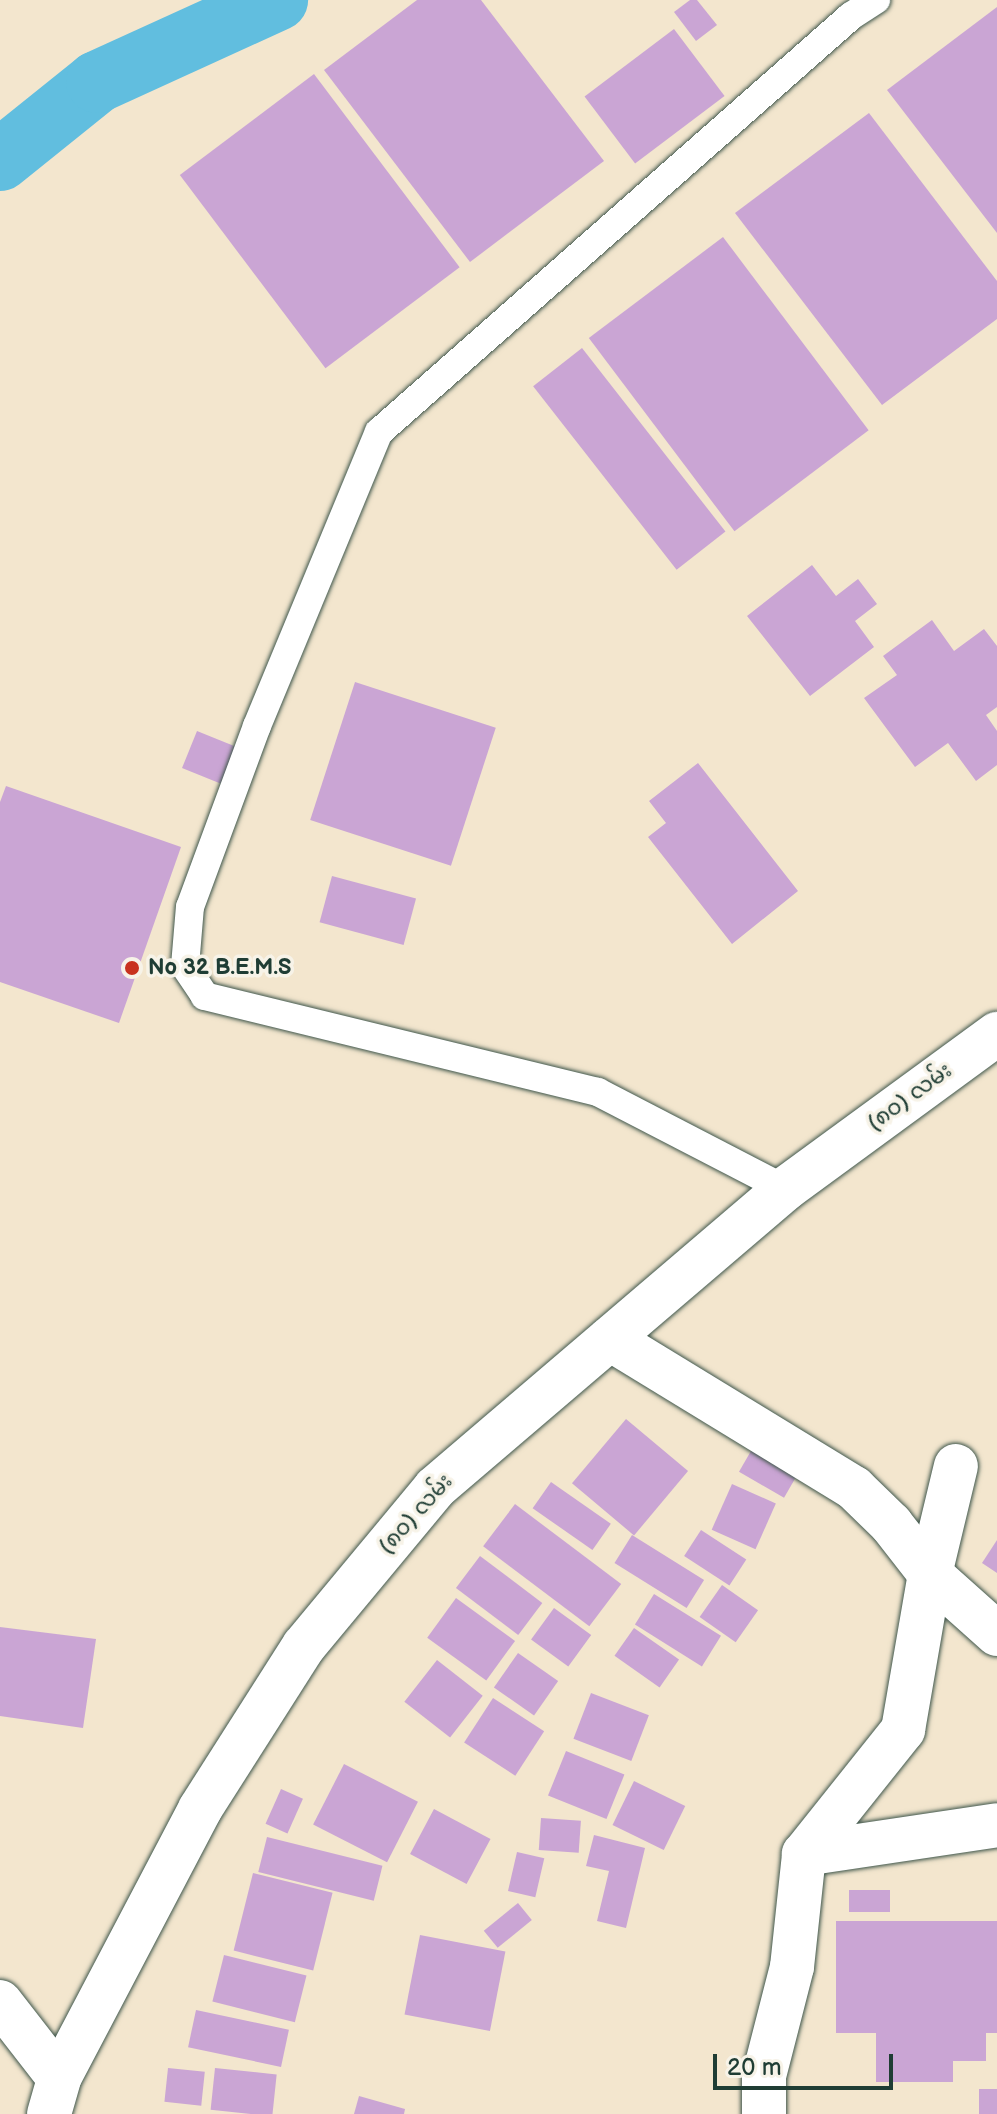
<!DOCTYPE html>
<html>
<head>
<meta charset="utf-8">
<style>
	body { margin:0 }
	#map { position:relative; width:997px; height:2114px; overflow:hidden; background:#f3e6ce; font-family:"Balsamiq Sans","Noto Sans Myanmar",sans-serif }
	div>[style] { position:absolute }
	.canal>* { height:62px; margin:-31px; padding:0 31px; transform-origin:31px; border-radius:31px; background:#61bedf }
	.building>* { inset:0; background:#caa5d4; transform-origin:0 0 }
	.roads { filter:drop-shadow(0 0 2px #3f564b) drop-shadow(0 0 2px #3f564b) }
	.service>* { height:28px; margin:-14px; padding:0 14px; transform-origin:14px; border-radius:14px; background:#fff }
	.minor>* { height:44px; margin:-22px; padding:0 22px; transform-origin:22px; border-radius:22px; background:#fff }
	.dots>* { width:22px; height:22px; translate:-50% -50%; box-sizing:border-box; border:4px solid #f7f3e8; border-radius:50% }
	span { translate:-50% -50%; white-space:nowrap; text-align:center; line-height:1.15; -webkit-text-stroke:7px #f7f3e8; paint-order:stroke }
	.poi-label { font-size:22px; color:#1f3d34; font-weight:700 }
	.left { translate:0 -50%; text-align:left }
	.street-label { font-size:22px; color:#1f3d34 }
	.scale { position:absolute; left:713px; top:2054px; width:180px; height:36px; box-sizing:border-box; border:4px solid #1f3d34; border-top:0; padding-left:10px; font-size:24px; line-height:28px; white-space:nowrap; color:#1f3d34; -webkit-text-stroke:6px #f7f3e8; paint-order:stroke }
</style>
</head>
<body>
<div id="map">
	<div class="canal">
		<i style="left:0;top:160px;width:124px;rotate:-38.8deg"></i>
		<i style="left:97px;top:82px;width:198px;rotate:-24.5deg"></i>
	</div>
	<div class="building">
		<i style="clip-path:polygon(417px 0,481px 0,604px 161px,470px 262px,324px 70px)"></i>
		<i style="clip-path:polygon(690px 0,697px 0,717px 25px,696px 41px,674px 12px)"></i>
		<i style="clip-path:polygon(997px 7px,997px 233px,887px 90px)"></i>
		<i style="left:674px;top:29px;width:84px;height:112px;rotate:53deg"></i>
		<i style="left:314px;top:74px;width:242px;height:168px;rotate:53deg"></i>
		<i style="clip-path:polygon(869px 113px,997px 281px,997px 319px,882px 405px,735px 213px)"></i>
		<i style="left:723px;top:237px;width:242px;height:168px;rotate:53deg"></i>
		<i style="left:582px;top:348px;width:233px;height:62px;rotate:52deg"></i>
		<i style="clip-path:polygon(812px 565px,836px 596px,858px 579px,877px 604px,855px 621px,874px 647px,810px 696px,747px 616px)"></i>
		<i style="clip-path:polygon(932px 620px,954px 651px,984px 629px,997px 646px,997px 707px,986px 715px,997px 731px,997px 765px,976px 781px,948px 743px,915px 767px,864px 698px,897px 675px,883px 656px)"></i>
		<i style="left:355px;top:682px;width:148px;height:145px;rotate:18deg"></i>
		<i style="left:197px;top:731px;width:46px;height:40px;rotate:22deg"></i>
		<i style="clip-path:polygon(698px 763px,798px 891px,732px 944px,648px 837px,666px 823px,649px 801px)"></i>
		<i style="clip-path:polygon(6px 786px,181px 847px,119px 1023px,0 982px,0 802px)"></i>
		<i style="left:332px;top:876px;width:87px;height:48px;rotate:15deg"></i>
		<i style="left:626px;top:1419px;width:81px;height:84px;rotate:40deg"></i>
		<i style="left:755px;top:1444px;width:52px;height:32px;rotate:30deg"></i>
		<i style="left:551px;top:1482px;width:73px;height:32px;rotate:35deg"></i>
		<i style="left:732px;top:1484px;width:48px;height:50px;rotate:24deg"></i>
		<i style="left:515px;top:1504px;width:133px;height:53px;rotate:37deg"></i>
		<i style="left:701px;top:1530px;width:54px;height:31px;rotate:33deg"></i>
		<i style="left:632px;top:1535px;width:85px;height:33px;rotate:32deg"></i>
		<i style="clip-path:polygon(997px 1540px,997px 1573px,982px 1563px)"></i>
		<i style="left:480px;top:1556px;width:78px;height:40px;rotate:37deg"></i>
		<i style="left:722px;top:1585px;width:44px;height:39px;rotate:35deg"></i>
		<i style="left:654px;top:1594px;width:79px;height:36px;rotate:32deg"></i>
		<i style="left:456px;top:1598px;width:73px;height:49px;rotate:36deg"></i>
		<i style="left:554px;top:1608px;width:46px;height:39px;rotate:36deg"></i>
		<i style="clip-path:polygon(0 1627px,96px 1639px,83px 1728px,0 1716px)"></i>
		<i style="left:634px;top:1628px;width:55px;height:34px;rotate:35deg"></i>
		<i style="left:518px;top:1653px;width:49px;height:42px;rotate:35deg"></i>
		<i style="left:437px;top:1660px;width:58px;height:53px;rotate:38deg"></i>
		<i style="left:591px;top:1693px;width:62px;height:49px;rotate:21deg"></i>
		<i style="left:493px;top:1698px;width:61px;height:53px;rotate:33deg"></i>
		<i style="left:566px;top:1751px;width:63px;height:48px;rotate:22deg"></i>
		<i style="left:344px;top:1764px;width:83px;height:68px;rotate:27deg"></i>
		<i style="left:634px;top:1781px;width:57px;height:49px;rotate:26deg"></i>
		<i style="left:281px;top:1789px;width:24px;height:38px;rotate:24deg"></i>
		<i style="left:434px;top:1809px;width:64px;height:51px;rotate:28deg"></i>
		<i style="left:541px;top:1818px;width:40px;height:32px;rotate:4deg"></i>
		<i style="clip-path:polygon(594px 1835px,645px 1848px,626px 1928px,597px 1921px,609px 1871px,586px 1866px)"></i>
		<i style="left:267px;top:1837px;width:119px;height:36px;rotate:14deg"></i>
		<i style="left:517px;top:1852px;width:28px;height:40px;rotate:13deg"></i>
		<i style="left:253px;top:1873px;width:82px;height:80px;rotate:14deg"></i>
		<i style="left:849px;top:1890px;width:41px;height:22px"></i>
		<i style="left:518px;top:1903px;width:22px;height:44px;rotate:51deg"></i>
		<i style="clip-path:polygon(836px 1921px,997px 1921px,997px 2033px,986px 2033px,986px 2061px,953px 2061px,953px 2082px,876px 2082px,876px 2033px,836px 2033px)"></i>
		<i style="left:420px;top:1935px;width:87px;height:81px;rotate:11deg"></i>
		<i style="left:224px;top:1955px;width:85px;height:48px;rotate:14deg"></i>
		<i style="left:196px;top:2010px;width:95px;height:38px;rotate:12deg"></i>
		<i style="left:168px;top:2068px;width:37px;height:34px;rotate:6deg"></i>
		<i style="left:215px;top:2068px;width:62px;height:42px;rotate:6deg"></i>
		<i style="left:979px;top:2089px;width:18px;height:25px"></i>
		<i style="clip-path:polygon(359px 2096px,405px 2109px,404px 2114px,354px 2114px)"></i>
	</div>
	<div class="roads">
		<div class="service">
			<i style="left:785px;top:1189px;width:211px;rotate:-152.6deg"></i>
			<i style="left:598px;top:1092px;width:405px;rotate:-166.3deg"></i>
			<i style="left:205px;top:996px;width:36px;rotate:-124deg"></i>
			<i style="left:185px;top:966px;width:59px;rotate:-85.2deg"></i>
			<i style="left:190px;top:907px;width:193px;rotate:-69.7deg"></i>
			<i style="left:257px;top:726px;width:318px;rotate:-67.5deg"></i>
			<i style="left:379px;top:432px;width:629px;rotate:-41.39deg"></i>
			<i style="left:851px;top:16px;width:30px;rotate:-33deg"></i>
		</div>
		<div class="minor">
			<i style="left:610px;top:1339px;width:286px;rotate:31.4deg"></i>
			<i style="left:854px;top:1488px;width:52px;rotate:44.2deg"></i>
			<i style="left:891px;top:1524px;width:63px;rotate:52deg"></i>
			<i style="left:930px;top:1574px;width:90px;rotate:41.8deg"></i>
			<i style="left:804px;top:1854px;width:195px;rotate:-8.5deg"></i>
			<i style="left:0;top:2002px;width:96px;rotate:52.2deg"></i>
			<i style="left:49px;top:2114px;width:37px;rotate:-74deg"></i>
			<i style="left:59px;top:2078px;width:304px;rotate:-62.3deg"></i>
			<i style="left:200px;top:1809px;width:193px;rotate:-57.5deg"></i>
			<i style="left:304px;top:1646px;width:205px;rotate:-50.3deg"></i>
			<i style="left:435px;top:1488px;width:460px;rotate:-40.5deg"></i>
			<i style="left:785px;top:1189px;width:263px;rotate:-36.2deg"></i>
			<i style="left:764px;top:2114px;width:38px;rotate:-90deg"></i>
			<i style="left:764px;top:2076px;width:113px;rotate:-75.6deg"></i>
			<i style="left:792px;top:1967px;width:114px;rotate:-83.9deg"></i>
			<i style="left:804px;top:1854px;width:159px;rotate:-51.4deg"></i>
			<i style="left:903px;top:1730px;width:158px;rotate:-80.2deg"></i>
			<i style="left:930px;top:1574px;width:111px;rotate:-76.5deg"></i>
		</div>
	</div>
	<div class="dots">
		<i style="left:132px;top:968px;background:#c8321e"></i>
	</div>
	<div class="poi-label">
		<span class="left" style="left:148px;top:968px">No 32 B.E.M.S</span>
	</div>
	<div class="street-label">
		<span style="left:910px;top:1097px;rotate:-36deg">(၈၀) လမ်း</span>
		<span style="left:416px;top:1514px;rotate:-48deg">(၈၀) လမ်း</span>
	</div>
	<div class="scale">20 m</div>
</div>
</body>
</html>
